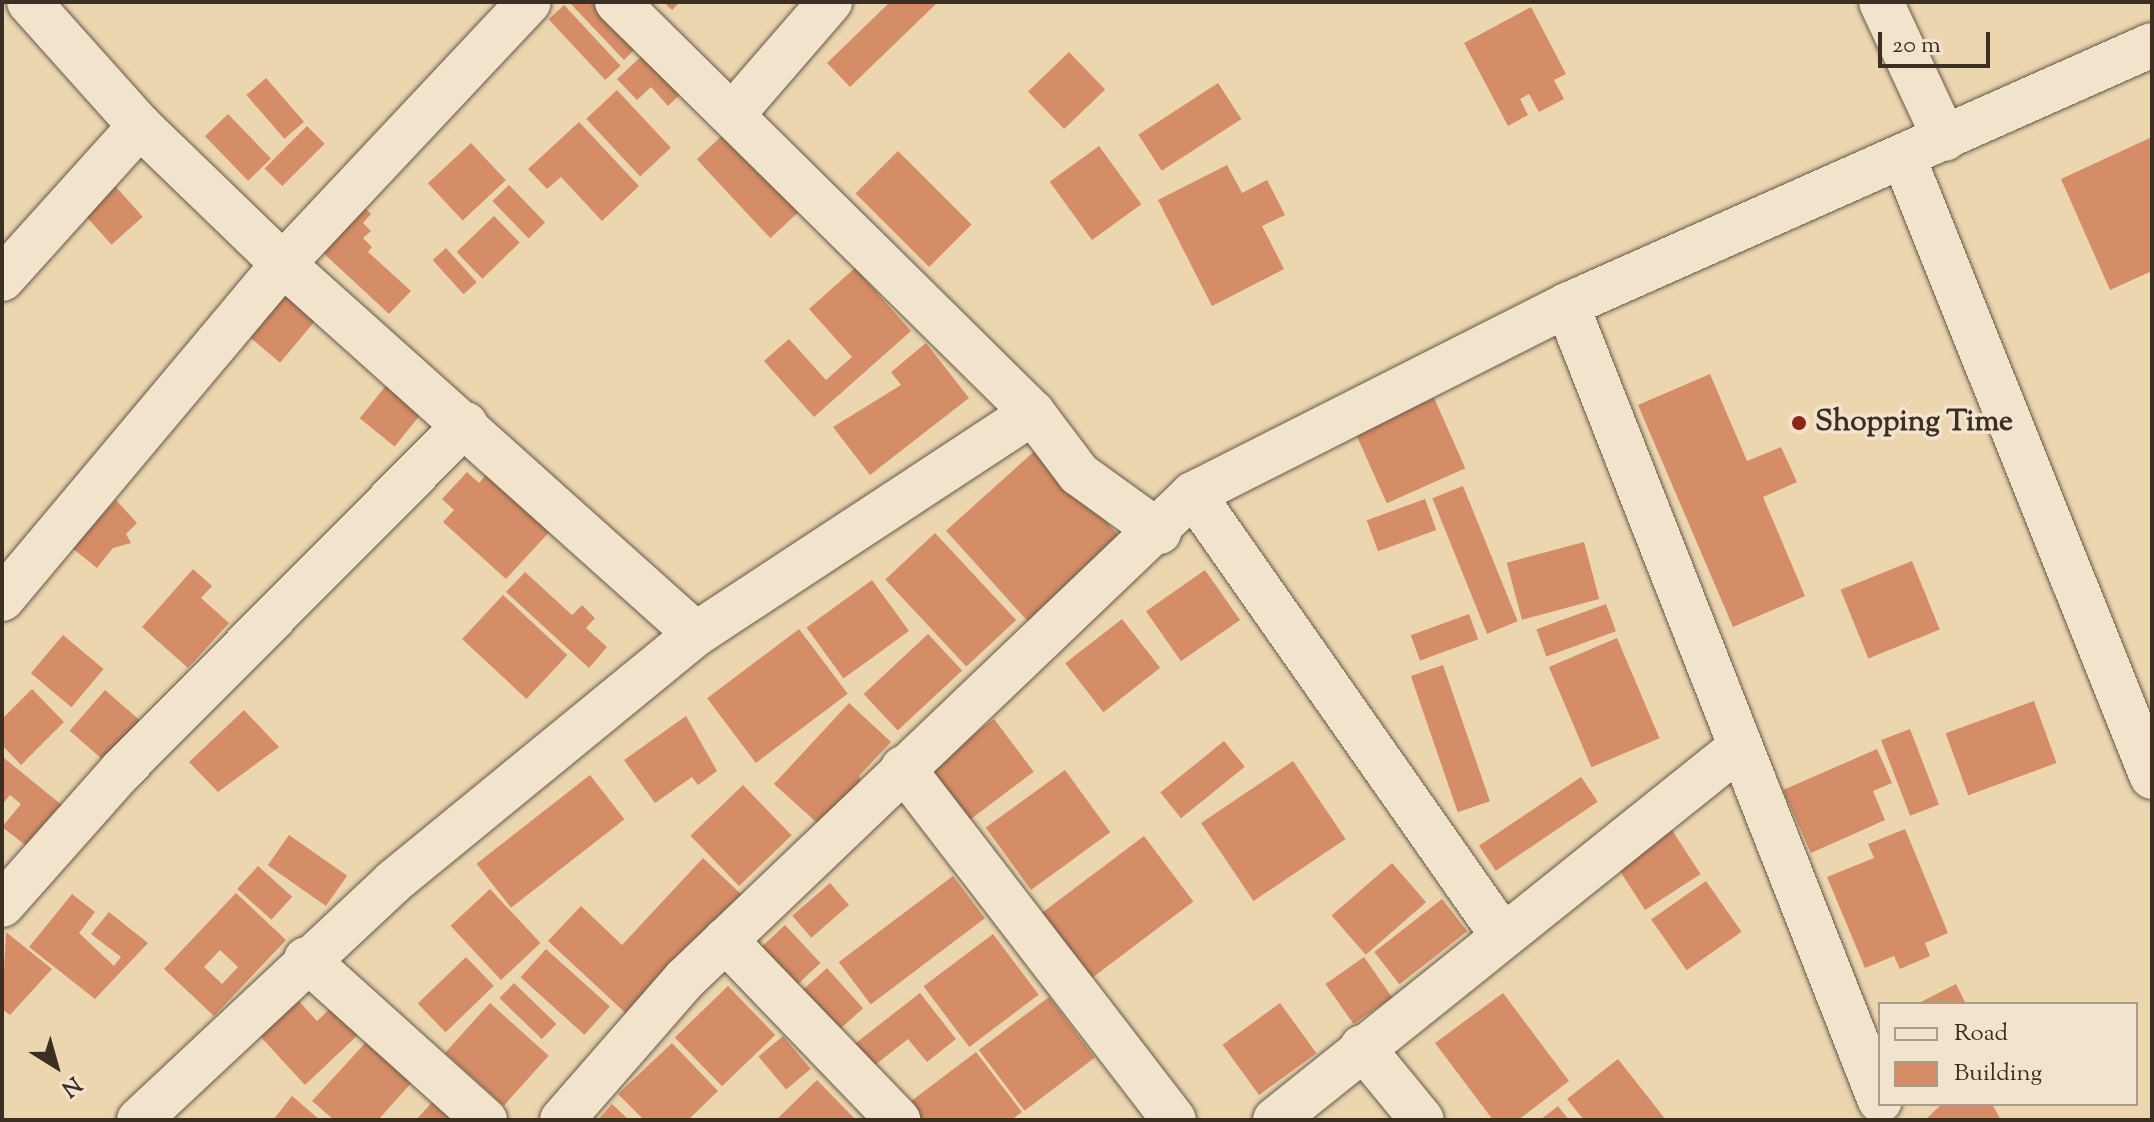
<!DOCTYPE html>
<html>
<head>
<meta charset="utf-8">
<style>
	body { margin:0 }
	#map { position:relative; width:2154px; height:1122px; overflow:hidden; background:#ebd6b0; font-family:"Sorts Mill Goudy",serif }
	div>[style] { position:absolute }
	.building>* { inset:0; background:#d58d67; transform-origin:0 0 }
	.roads { filter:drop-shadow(0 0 2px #675947) drop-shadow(0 0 2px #675947) }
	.minor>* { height:44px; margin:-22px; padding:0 22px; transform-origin:22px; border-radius:22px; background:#f2e4cc }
	.dots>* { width:22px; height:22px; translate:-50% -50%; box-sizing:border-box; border:4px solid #f2e4cc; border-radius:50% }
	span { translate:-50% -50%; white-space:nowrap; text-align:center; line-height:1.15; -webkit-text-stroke:7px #f2e4cc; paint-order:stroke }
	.poi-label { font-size:30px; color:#3b2f24; font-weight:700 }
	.left { translate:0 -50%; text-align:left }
	.frame { position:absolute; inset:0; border:4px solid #3b2f24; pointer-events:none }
	.legend { position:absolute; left:1878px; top:1002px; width:260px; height:104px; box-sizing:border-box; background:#f2e4cc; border:2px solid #a99c89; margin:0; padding:10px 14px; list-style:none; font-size:24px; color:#3b2f24 }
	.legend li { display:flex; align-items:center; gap:16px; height:40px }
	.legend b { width:40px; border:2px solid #a99c89 }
	.north { position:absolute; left:16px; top:1026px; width:80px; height:80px; -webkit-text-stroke:6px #f2e4cc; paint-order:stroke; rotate:143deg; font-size:22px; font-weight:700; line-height:32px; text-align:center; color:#3b2f24 }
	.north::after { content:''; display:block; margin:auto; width:28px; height:36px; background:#3b2f24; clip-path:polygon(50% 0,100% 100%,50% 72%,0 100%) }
	.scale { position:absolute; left:1878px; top:32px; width:112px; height:36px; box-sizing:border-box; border:4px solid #3b2f24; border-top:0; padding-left:10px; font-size:24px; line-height:28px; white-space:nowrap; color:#3b2f24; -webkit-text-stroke:6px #f2e4cc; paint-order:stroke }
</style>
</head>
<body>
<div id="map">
	<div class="building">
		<i style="clip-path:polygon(569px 2px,597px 2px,638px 46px,624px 60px)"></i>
		<i style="clip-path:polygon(663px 2px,680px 2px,672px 10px)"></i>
		<i style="clip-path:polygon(890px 2px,938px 2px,850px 87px,827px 63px)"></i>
		<i style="left:564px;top:5px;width:83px;height:21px;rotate:47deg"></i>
		<i style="clip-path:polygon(1531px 7px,1566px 74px,1554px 80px,1564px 99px,1539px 112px,1529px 94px,1520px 99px,1528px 115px,1508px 126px,1464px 43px)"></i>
		<i style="clip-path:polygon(648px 50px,686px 89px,668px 106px,651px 87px,637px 100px,617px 79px)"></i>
		<i style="left:1069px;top:52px;width:52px;height:57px;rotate:46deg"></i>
		<i style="left:266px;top:78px;width:58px;height:26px;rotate:49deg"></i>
		<i style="left:1218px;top:83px;width:43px;height:95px;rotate:57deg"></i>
		<i style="left:617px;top:90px;width:79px;height:42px;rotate:47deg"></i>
		<i style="left:228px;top:114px;width:62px;height:32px;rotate:46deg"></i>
		<i style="clip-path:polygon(579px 122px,639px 186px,602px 221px,561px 177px,547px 189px,528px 169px)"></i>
		<i style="left:307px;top:126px;width:25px;height:60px;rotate:45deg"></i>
		<i style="left:726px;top:132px;width:108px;height:40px;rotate:47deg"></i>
		<i style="clip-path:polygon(2152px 137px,2152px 271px,2110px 290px,2061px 179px)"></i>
		<i style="left:471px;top:143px;width:51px;height:59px;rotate:47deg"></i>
		<i style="left:1099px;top:146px;width:72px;height:61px;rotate:54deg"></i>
		<i style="left:898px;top:151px;width:104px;height:60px;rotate:45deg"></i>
		<i style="clip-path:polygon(1227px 165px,1242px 193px,1267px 180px,1285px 215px,1262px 226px,1284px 269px,1212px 306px,1158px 200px)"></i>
		<i style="left:108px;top:178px;width:52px;height:42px;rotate:48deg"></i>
		<i style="left:509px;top:185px;width:52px;height:23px;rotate:46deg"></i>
		<i style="clip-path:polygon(362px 205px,371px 214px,363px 223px,371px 231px,363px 238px,372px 247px,368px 252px,411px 291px,389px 314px,319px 249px)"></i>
		<i style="left:494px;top:216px;width:37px;height:52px;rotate:46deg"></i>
		<i style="left:446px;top:248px;width:46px;height:18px;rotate:48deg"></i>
		<i style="clip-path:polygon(855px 268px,911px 331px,814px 417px,764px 361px,789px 339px,826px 380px,852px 357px,809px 309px)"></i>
		<i style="left:281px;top:276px;width:55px;height:67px;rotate:40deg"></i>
		<i style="clip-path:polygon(926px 343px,969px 398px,870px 475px,833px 427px,901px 385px,891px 372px)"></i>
		<i style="clip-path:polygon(1710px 374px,1747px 461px,1781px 447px,1797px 482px,1763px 497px,1805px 596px,1733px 627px,1638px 405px)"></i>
		<i style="left:393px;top:377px;width:45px;height:53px;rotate:39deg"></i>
		<i style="left:1434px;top:398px;width:77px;height:86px;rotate:66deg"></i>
		<i style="left:1039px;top:447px;width:125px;height:125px;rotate:48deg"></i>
		<i style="clip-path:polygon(491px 469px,554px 527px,506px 579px,443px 522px,454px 510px,442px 499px,467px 472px,479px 483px)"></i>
		<i style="left:1463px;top:486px;width:146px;height:33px;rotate:68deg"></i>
		<i style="left:1425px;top:499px;width:33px;height:62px;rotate:70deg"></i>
		<i style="clip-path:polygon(116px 500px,137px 523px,126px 534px,131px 543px,113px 548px,97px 568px,72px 548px)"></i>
		<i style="left:935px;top:533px;width:119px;height:68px;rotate:47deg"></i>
		<i style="left:1584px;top:542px;width:59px;height:80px;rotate:75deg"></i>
		<i style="left:1912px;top:561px;width:74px;height:77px;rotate:68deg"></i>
		<i style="clip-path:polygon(193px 569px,212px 586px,201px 598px,229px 623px,188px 668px,142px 627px)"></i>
		<i style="left:1205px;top:570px;width:61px;height:72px;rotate:55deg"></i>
		<i style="clip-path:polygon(525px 572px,572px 615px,582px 605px,595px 618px,586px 628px,607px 647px,589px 668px,506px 592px)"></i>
		<i style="left:872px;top:580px;width:63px;height:81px;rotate:54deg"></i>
		<i style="left:503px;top:595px;width:88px;height:60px;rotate:43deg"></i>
		<i style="left:1606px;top:604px;width:29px;height:74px;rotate:70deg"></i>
		<i style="left:1469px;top:614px;width:27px;height:62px;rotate:70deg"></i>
		<i style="left:1122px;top:619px;width:62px;height:72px;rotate:52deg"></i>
		<i style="left:799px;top:629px;width:81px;height:115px;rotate:53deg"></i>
		<i style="left:928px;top:634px;width:50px;height:88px;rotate:47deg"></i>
		<i style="left:63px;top:635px;width:53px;height:50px;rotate:40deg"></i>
		<i style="left:1617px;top:638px;width:109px;height:74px;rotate:67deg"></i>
		<i style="left:1443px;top:665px;width:144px;height:34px;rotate:71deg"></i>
		<i style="clip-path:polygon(32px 689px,64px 722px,21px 765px,2px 745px,2px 719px)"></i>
		<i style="left:105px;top:690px;width:46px;height:54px;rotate:41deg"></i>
		<i style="left:2034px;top:701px;width:66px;height:94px;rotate:70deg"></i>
		<i style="clip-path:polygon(849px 703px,891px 742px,859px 776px,864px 788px,825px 830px,774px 784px)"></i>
		<i style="clip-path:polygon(244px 710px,279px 747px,218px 792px,189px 762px)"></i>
		<i style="clip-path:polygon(686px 716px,717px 771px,698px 785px,692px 777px,655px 803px,624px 760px)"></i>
		<i style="left:994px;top:719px;width:66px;height:81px;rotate:53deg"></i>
		<i style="left:1910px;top:729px;width:81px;height:31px;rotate:69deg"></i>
		<i style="left:1224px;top:741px;width:33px;height:82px;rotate:51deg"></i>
		<i style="clip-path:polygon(1877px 749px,1892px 783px,1873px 791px,1885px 820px,1811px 853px,1783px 790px)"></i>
		<i style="clip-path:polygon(4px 758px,63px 806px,29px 848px,2px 827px,21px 804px,10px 795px,2px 805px)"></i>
		<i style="left:1293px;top:761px;width:94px;height:111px;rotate:56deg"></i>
		<i style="left:1065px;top:770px;width:77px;height:98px;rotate:54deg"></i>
		<i style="left:590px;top:775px;width:56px;height:144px;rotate:52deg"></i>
		<i style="left:1581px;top:777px;width:30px;height:123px;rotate:56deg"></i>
		<i style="left:743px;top:785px;width:70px;height:73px;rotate:46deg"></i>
		<i style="left:1670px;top:827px;width:56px;height:66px;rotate:57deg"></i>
		<i style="clip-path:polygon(1905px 829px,1948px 933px,1925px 943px,1930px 956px,1900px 969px,1894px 956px,1865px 968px,1827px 877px,1874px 858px,1868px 844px)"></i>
		<i style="left:289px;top:835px;width:71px;height:37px;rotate:35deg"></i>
		<i style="left:1144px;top:836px;width:82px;height:128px;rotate:53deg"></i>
		<i style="clip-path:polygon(703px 858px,745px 898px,632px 1019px,548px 941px,581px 906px,622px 945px)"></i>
		<i style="left:1392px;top:863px;width:52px;height:80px;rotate:49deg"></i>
		<i style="left:258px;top:866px;width:46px;height:31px;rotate:42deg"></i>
		<i style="left:953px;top:876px;width:53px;height:143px;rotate:53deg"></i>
		<i style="left:1706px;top:881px;width:62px;height:67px;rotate:55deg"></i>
		<i style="left:830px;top:883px;width:29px;height:50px;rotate:49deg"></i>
		<i style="left:490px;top:889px;width:74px;height:54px;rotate:47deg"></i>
		<i style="clip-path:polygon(evenodd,236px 893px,286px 940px,214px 1016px,164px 969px,236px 893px,220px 950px,238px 967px,222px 984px,204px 967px,220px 950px)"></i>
		<i style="clip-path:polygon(72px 894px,95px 912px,79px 933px,114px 966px,121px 957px,91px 934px,109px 912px,148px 943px,95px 999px,29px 947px)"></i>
		<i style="left:1442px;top:899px;width:41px;height:86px;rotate:52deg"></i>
		<i style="left:785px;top:925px;width:52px;height:37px;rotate:47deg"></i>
		<i style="clip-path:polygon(6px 932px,52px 969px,10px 1015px,2px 1009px)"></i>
		<i style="left:993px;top:934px;width:76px;height:87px;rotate:53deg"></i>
		<i style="left:546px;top:949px;width:86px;height:38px;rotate:42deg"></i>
		<i style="left:466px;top:957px;width:40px;height:67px;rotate:46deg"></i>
		<i style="left:1364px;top:957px;width:49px;height:47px;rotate:55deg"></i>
		<i style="left:827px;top:968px;width:54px;height:40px;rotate:48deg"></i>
		<i style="left:514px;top:983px;width:59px;height:21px;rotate:44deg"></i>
		<i style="clip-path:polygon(1956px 984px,1966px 1004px,1917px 1004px)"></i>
		<i style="left:728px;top:986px;width:68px;height:74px;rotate:46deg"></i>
		<i style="clip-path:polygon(920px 993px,956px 1039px,927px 1062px,908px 1039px,870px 1069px,852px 1046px)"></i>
		<i style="clip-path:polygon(1503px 993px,1569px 1081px,1518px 1120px,1493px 1120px,1435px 1043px)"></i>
		<i style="left:1049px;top:997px;width:76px;height:88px;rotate:53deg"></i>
		<i style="clip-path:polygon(297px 999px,317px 1021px,335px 1004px,361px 1032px,305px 1085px,259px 1035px)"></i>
		<i style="left:490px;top:1003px;width:79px;height:67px;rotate:42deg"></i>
		<i style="left:1280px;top:1003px;width:62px;height:71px;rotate:54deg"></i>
		<i style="left:783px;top:1036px;width:43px;height:32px;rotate:50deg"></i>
		<i style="clip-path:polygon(368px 1040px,413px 1081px,378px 1120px,334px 1120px,312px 1101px)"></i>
		<i style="clip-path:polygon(672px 1043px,718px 1091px,688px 1120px,644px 1120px,618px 1094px)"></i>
		<i style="clip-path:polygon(976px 1052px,1022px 1112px,1011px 1120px,918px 1120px,906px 1105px)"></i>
		<i style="clip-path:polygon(1618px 1059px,1666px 1120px,1584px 1120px,1567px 1099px)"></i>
		<i style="clip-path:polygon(817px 1080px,856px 1120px,776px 1120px)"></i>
		<i style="clip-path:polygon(292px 1096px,320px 1120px,273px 1120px)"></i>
		<i style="clip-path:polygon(435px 1099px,458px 1120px,416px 1120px)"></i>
		<i style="clip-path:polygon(612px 1104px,629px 1120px,598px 1120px)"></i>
		<i style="clip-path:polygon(1942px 1104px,1992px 1104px,2001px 1120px,1925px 1120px)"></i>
		<i style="clip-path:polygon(1558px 1106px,1569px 1120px,1540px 1120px)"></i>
	</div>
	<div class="roads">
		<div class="minor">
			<i style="left:29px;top:2px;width:166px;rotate:48.2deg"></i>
			<i style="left:140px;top:126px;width:199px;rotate:44deg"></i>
			<i style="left:283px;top:264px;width:554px;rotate:41.86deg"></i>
			<i style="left:617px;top:2px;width:585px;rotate:44.65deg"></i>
			<i style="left:1033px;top:413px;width:76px;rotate:53deg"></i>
			<i style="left:1079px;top:474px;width:99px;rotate:35.9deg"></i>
			<i style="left:1881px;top:2px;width:151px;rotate:65deg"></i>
			<i style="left:732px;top:115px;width:150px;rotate:-49.1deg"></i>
			<i style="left:1903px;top:156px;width:669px;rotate:68.15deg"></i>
			<i style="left:2px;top:279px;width:206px;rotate:-48deg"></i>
			<i style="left:1567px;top:305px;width:855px;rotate:68.53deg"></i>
			<i style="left:1193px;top:494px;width:538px;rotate:54.98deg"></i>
			<i style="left:2px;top:599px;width:437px;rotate:-50deg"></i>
			<i style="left:283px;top:264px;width:359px;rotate:-46.8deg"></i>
			<i style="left:903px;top:768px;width:444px;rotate:52.4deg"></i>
			<i style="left:2px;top:905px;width:179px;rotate:-48.4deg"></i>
			<i style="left:121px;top:771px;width:489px;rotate:-45.2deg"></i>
			<i style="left:725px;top:940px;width:250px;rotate:46.1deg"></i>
			<i style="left:306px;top:959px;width:241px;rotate:42deg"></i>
			<i style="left:1362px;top:1047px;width:94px;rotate:50.6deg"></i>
			<i style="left:139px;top:1120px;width:348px;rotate:-43.1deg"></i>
			<i style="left:393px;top:882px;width:392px;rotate:-39.3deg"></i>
			<i style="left:696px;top:634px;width:403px;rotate:-33.3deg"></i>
			<i style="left:562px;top:1120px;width:187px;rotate:-48.9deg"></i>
			<i style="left:685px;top:979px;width:702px;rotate:-43.67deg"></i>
			<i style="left:1193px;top:494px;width:419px;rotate:-26.8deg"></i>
			<i style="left:1567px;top:305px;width:640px;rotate:-23.96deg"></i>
			<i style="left:1275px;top:1120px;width:596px;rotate:-38.73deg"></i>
		</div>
	</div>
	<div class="dots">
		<i style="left:1799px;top:423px;background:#8f2418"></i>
	</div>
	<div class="poi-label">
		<span class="left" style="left:1815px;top:423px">Shopping Time</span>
	</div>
	<div class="frame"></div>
	<ul class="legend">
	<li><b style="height:10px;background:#f2e4cc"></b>Road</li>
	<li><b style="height:22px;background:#d58d67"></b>Building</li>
	</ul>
	<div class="north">N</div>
	<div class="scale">20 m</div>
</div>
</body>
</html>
